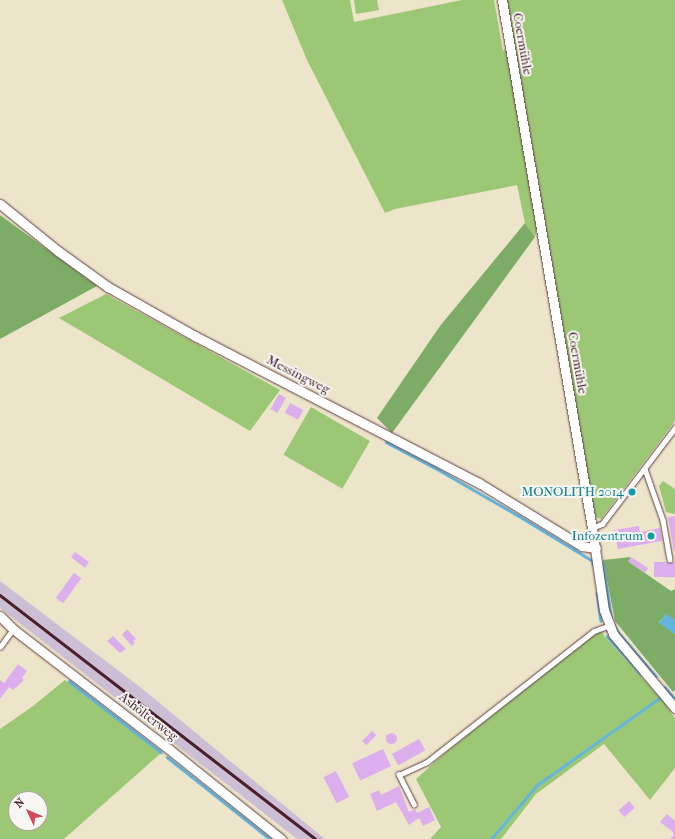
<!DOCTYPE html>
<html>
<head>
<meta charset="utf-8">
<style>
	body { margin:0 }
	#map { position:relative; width:675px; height:839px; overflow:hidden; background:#ede5ca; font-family:"IM FELL French Canon",serif }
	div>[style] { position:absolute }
	.industrial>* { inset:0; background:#ccbed4 }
	.green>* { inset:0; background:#9cc876; transform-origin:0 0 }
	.forest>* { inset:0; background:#7dac67 }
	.water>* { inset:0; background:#63b5de }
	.stream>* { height:2.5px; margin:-1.25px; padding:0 1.25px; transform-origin:1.25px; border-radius:1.25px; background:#63b5de }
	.building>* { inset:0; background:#dcaeed; transform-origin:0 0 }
	.round { border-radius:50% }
	.roads { filter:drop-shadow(0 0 1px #623d43) drop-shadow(0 0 1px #623d43) }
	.service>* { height:4.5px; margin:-2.25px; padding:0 2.25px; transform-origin:2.25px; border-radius:2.25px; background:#fff }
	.minor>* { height:9px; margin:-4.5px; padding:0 4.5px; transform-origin:4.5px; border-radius:4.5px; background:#fff }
	.rail>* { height:2.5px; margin:-1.25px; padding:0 1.25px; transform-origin:1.25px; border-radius:1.25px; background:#4a1f2b }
	.dots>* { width:11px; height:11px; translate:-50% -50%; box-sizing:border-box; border:2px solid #f6f6f2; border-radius:50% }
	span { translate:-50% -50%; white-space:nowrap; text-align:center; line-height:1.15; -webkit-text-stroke:4px #f6f6f2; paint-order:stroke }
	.street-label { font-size:13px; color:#4a1f2b }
	.culture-label { font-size:13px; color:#0d838f }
	.right { translate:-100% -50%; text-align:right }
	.north { position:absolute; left:8px; top:791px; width:40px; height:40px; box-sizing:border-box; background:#f6f6f2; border:1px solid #b1a0a2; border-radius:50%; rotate:314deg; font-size:11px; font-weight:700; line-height:16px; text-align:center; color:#4a1f2b }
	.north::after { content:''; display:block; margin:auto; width:14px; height:18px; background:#d1495b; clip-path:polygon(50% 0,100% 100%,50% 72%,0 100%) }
</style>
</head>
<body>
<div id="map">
	<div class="industrial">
		<i style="clip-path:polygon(0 581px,140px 687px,325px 839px,297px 839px,0 608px)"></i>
	</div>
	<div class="green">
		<i style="clip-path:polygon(282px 0,350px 0,354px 22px,462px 0,494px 0,503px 51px,509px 46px,539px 218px,535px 237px,525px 223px,517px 185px,395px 209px,385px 213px,307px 60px)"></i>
		<i style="clip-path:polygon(354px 0,377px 0,379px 10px,356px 14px)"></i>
		<i style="clip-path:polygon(506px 0,675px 0,675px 421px,601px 519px,595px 517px)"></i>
		<i style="clip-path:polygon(106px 294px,280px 390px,250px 431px,59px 318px)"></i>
		<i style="left:311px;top:407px;width:68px;height:55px;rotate:30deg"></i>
		<i style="clip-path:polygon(663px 481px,675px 489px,675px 514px,666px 512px,659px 486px)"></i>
		<i style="clip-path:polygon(601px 629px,605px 637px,663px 701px,675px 718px,675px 768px,650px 800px,604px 744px,536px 794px,501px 839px,430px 839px,441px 827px,416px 779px,445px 753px)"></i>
		<i style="clip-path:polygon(evenodd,65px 680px,161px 753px,64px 839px,0 839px,0 729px,33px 706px,65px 680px,16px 799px,40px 799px,40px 823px,16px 823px,16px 799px)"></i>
	</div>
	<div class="forest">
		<i style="clip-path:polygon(0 215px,97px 286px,0 339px)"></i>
		<i style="clip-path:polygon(525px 223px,535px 237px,392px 433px,377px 418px,440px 326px)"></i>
		<i style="clip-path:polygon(631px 557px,629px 562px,671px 591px,675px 589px,675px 620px,666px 615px,659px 622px,675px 634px,675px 690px,673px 692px,615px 621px,603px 560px)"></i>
	</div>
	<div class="water">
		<i style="clip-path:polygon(666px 614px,675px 620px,675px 634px,659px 623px)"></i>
	</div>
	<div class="stream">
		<i style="left:386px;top:442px;width:60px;rotate:27.8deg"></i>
		<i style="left:439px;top:470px;width:92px;rotate:29.9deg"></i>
		<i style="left:519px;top:516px;width:87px;rotate:31.3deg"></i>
		<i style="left:593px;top:561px;width:3px;rotate:90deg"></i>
		<i style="left:603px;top:563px;width:59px;rotate:81.2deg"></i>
		<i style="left:612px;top:621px;width:13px;rotate:61deg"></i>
		<i style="left:618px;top:632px;width:58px;rotate:49.2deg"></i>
		<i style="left:597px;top:593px;width:28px;rotate:82deg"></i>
		<i style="left:607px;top:636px;width:50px;rotate:48.3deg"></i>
		<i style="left:69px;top:681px;width:116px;rotate:37.7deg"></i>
		<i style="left:665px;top:687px;width:16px;rotate:50deg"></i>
		<i style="left:167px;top:757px;width:132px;rotate:38.5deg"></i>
		<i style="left:491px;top:839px;width:71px;rotate:-49.6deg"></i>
		<i style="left:537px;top:785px;width:152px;rotate:-35.4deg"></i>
		<i style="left:661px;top:697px;width:3px;rotate:-135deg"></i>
	</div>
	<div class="building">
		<i style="left:279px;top:394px;width:8px;height:17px;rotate:30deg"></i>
		<i style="left:290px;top:403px;width:15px;height:11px;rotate:28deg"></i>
		<i style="clip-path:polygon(675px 516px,675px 551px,674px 551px,668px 517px)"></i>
		<i style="clip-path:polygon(639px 526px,640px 532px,660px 528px,662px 541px,618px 549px,614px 530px)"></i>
		<i style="clip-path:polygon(75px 552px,89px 562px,85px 568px,71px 557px)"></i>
		<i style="clip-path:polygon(631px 557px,648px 568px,645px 573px,628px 561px)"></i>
		<i style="left:675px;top:562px;width:15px;height:21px;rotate:90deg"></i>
		<i style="left:74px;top:573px;width:9px;height:31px;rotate:36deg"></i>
		<i style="clip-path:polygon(127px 629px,136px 639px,133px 641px,135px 643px,132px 646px,122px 635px)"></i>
		<i style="clip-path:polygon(113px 636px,126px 649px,120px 653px,107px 641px)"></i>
		<i style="clip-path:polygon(18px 664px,27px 671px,22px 678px,24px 680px,13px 690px,9px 687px,0 699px,0 680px,4px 683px)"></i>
		<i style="left:372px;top:731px;width:6px;height:14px;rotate:45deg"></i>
		<i class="round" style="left:385.5px;top:732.5px;width:11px;height:11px"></i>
		<i style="left:419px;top:739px;width:13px;height:31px;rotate:61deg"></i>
		<i style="left:383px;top:749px;width:19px;height:34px;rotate:65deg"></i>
		<i style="left:336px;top:771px;width:29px;height:14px;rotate:63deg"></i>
		<i style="clip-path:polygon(399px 786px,409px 812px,415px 809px,417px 813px,429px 807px,435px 820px,423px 826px,419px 818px,409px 825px,396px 802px,377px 811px,370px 794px,379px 790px,381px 795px)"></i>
		<i style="left:629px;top:801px;width:9px;height:14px;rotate:49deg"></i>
		<i style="clip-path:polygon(667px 814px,675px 821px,675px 839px,670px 839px,674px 835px,673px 832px,660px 822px)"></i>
	</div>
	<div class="roads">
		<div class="service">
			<i style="left:645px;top:469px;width:54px;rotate:70.6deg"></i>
			<i style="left:663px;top:520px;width:40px;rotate:80deg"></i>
			<i style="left:592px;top:528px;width:11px;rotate:-22deg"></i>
			<i style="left:602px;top:524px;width:121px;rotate:-52.8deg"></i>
			<i style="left:0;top:647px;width:22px;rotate:-54deg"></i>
			<i style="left:414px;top:805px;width:34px;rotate:-117deg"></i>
			<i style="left:399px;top:775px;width:31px;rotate:-25deg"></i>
			<i style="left:427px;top:762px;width:212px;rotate:-38.1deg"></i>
			<i style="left:594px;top:631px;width:15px;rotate:-20deg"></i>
		</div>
		<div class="minor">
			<i style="left:502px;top:0;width:536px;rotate:80.33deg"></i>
			<i style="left:592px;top:528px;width:83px;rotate:81.7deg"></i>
			<i style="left:604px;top:610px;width:26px;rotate:69deg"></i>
			<i style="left:613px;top:634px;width:97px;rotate:50deg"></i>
			<i style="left:0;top:204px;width:75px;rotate:39deg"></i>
			<i style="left:58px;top:251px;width:62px;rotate:35.8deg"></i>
			<i style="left:108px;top:287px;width:100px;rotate:29.4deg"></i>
			<i style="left:195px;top:336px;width:320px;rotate:27.4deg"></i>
			<i style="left:479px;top:483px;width:121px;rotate:31.5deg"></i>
			<i style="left:582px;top:546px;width:14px;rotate:8deg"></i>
			<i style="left:0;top:616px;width:18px;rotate:45deg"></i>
			<i style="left:13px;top:629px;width:197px;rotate:37.6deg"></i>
			<i style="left:169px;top:749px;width:144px;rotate:38.8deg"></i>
		</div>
	</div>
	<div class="rail">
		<i style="left:0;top:595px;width:399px;rotate:37.7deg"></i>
	</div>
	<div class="dots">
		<i style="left:632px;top:492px;background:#0f9aa8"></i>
		<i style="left:651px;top:536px;background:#0f9aa8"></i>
	</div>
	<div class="street-label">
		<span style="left:522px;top:44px;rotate:80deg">Coermühle</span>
		<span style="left:577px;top:363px;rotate:80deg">Coermühle</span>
		<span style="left:298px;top:375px;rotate:27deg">Messingweg</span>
		<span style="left:148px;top:717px;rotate:38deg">Ashölterweg</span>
	</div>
	<div class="culture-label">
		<span class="right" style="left:624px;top:492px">MONOLITH 2014</span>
		<span class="right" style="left:643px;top:536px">Infozentrum</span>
	</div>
	<div class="north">N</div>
</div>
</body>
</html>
